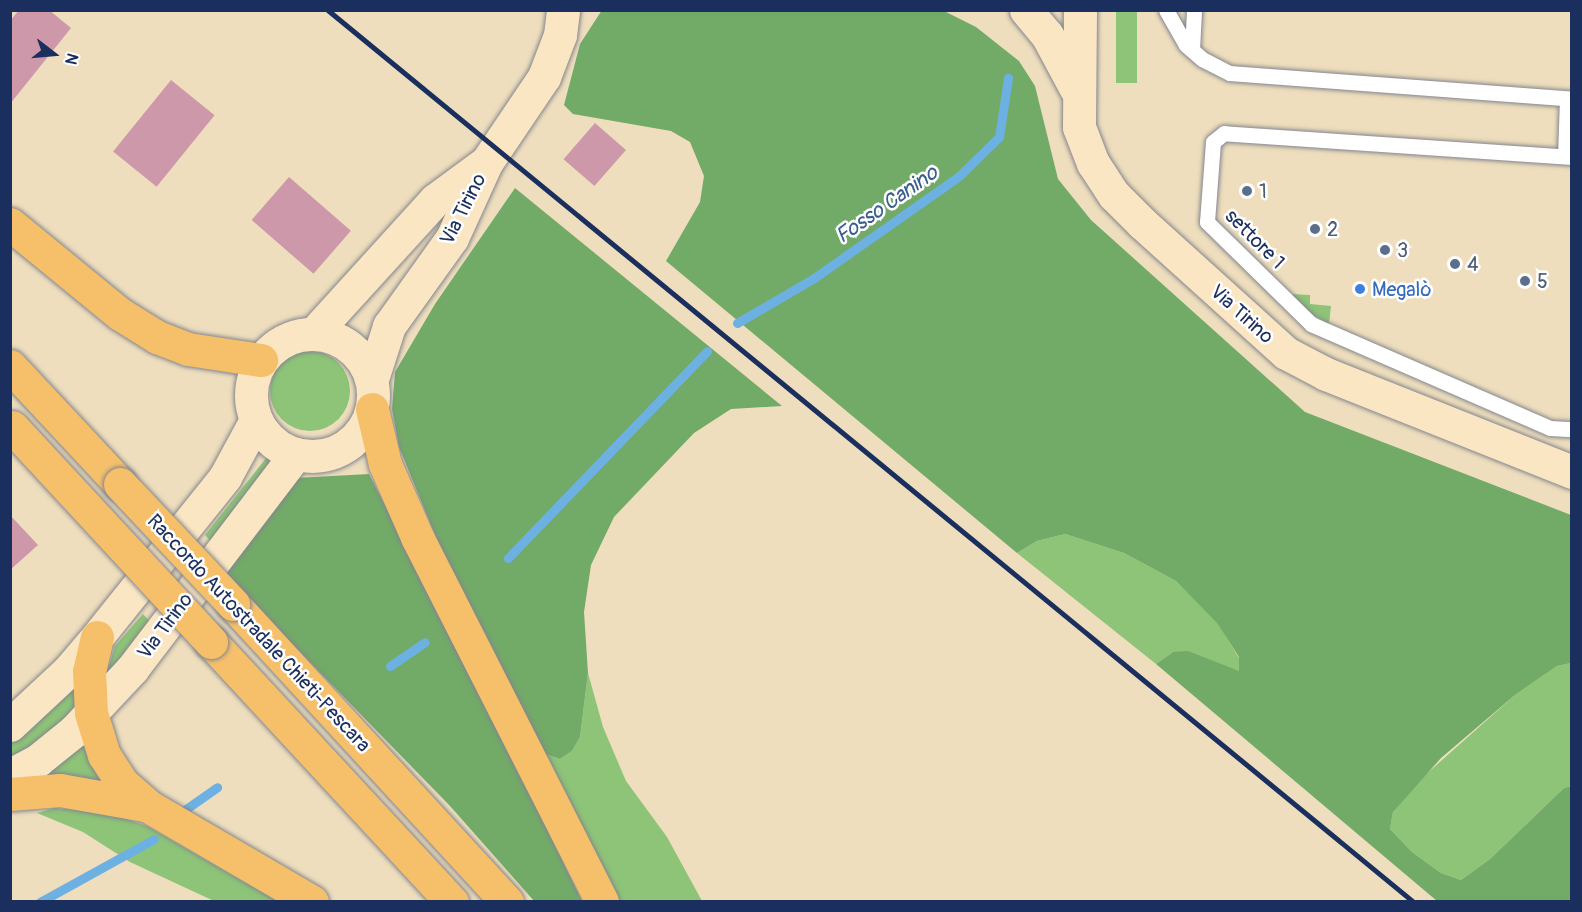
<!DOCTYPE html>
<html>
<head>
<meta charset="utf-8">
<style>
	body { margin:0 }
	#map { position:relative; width:1582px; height:912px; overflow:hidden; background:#eedebd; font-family:Pangolin,sans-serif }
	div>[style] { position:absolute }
	.green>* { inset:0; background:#8dc477; transform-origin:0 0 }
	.round { border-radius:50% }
	.forest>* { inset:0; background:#72aa68 }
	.stream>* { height:9px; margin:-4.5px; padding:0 4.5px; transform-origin:4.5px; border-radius:4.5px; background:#6db1e3 }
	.building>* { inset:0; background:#cd98a9; transform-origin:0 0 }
	.roads { filter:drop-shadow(0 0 2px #84868e) drop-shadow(0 0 2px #84868e) }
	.lane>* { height:15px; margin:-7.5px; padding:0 7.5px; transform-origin:7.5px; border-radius:7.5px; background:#fff }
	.secondary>* { height:33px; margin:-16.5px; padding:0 16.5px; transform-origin:16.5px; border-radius:16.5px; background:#fbe6c4 }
	.secondary>.ring { margin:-16.5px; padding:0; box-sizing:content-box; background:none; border:33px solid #fbe6c4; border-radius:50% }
	.highway>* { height:33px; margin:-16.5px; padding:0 16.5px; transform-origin:16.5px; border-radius:16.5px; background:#f6c06b }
	.rail>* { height:4.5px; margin:-2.25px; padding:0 2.25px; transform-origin:2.25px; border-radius:2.25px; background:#1b2f5e }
	.bridges { filter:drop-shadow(0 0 2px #84868e) drop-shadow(0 0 2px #84868e) }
	.highway-bridge>* { height:33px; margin:-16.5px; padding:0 16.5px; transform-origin:16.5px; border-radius:16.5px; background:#f6c06b }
	.dots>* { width:16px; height:16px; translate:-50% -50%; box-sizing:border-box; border:3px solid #fff; border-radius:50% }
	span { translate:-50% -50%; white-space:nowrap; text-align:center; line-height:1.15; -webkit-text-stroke:5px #fff; paint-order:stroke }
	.service-label { font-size:20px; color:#4e5e75 }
	.left { translate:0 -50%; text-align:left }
	.street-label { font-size:20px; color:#1b2f5e }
	.shop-label { font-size:20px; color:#366cbe }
	.water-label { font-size:21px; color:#385c8d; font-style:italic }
	.frame { position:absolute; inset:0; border:12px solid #1b2f5e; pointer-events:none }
	.north { position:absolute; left:24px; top:24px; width:60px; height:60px; -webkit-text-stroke:4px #fff; paint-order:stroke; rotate:106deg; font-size:16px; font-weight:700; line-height:24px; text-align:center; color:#1b2f5e }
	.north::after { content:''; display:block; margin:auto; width:21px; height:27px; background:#1b2f5e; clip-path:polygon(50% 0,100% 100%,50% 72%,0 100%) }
</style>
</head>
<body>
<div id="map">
	<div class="green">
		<i style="left:1116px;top:11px;width:21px;height:72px"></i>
		<i style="clip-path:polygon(1290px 294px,1310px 295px,1310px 304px,1331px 306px,1329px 324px,1308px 312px)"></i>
		<i class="round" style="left:270px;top:351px;width:80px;height:80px"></i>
		<i style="clip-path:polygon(267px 457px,277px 467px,216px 547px,205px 535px)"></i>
		<i style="clip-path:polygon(1065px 534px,1124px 553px,1176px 581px,1217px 622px,1239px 658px,1239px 671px,1173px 652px,1156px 664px,1017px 553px,1037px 541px)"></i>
		<i style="clip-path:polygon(143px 614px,154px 626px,103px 686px,115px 646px)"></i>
		<i style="clip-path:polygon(1571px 663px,1571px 786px,1564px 788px,1490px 859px,1461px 880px,1441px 873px,1412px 852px,1390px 829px,1393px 812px,1414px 785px,1515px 695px,1557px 666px)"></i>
		<i style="clip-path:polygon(588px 673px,603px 727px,626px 781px,667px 837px,702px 901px,614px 901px,539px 752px,560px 759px,572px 751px,580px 737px)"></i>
		<i style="clip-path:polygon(74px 676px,79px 712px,11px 764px,11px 738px)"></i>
		<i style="clip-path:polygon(85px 737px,107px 784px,30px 781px)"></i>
		<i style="clip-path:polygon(55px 808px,109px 813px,147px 826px,277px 901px,214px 901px,130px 862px,83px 832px,37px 813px)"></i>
	</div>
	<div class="forest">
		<i style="clip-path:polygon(602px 10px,942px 10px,976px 27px,1019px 61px,1035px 86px,1058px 179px,1091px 220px,1305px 412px,1571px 515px,1571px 663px,1557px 666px,1515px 695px,1441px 758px,1393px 812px,1390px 829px,1412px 852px,1441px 873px,1461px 880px,1490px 859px,1564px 788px,1571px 786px,1571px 901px,1437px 901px,1156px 664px,1173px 652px,1188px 651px,1239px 671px,1239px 657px,1217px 623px,1176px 581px,1124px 553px,1065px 534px,1037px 541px,1017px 553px,666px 261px,700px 202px,704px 176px,690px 142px,671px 131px,573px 114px,564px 105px,580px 44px)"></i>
		<i style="clip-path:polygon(515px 188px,782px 406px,731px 409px,694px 433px,614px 517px,591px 565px,584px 612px,588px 673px,580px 737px,572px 751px,560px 759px,539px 752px,440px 547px,399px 447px,392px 409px,395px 372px,435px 304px)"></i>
		<i style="clip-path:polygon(369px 474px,471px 673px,582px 901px,534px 901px,450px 806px,221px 571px,295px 478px)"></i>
	</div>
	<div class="stream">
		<i style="left:737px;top:323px;width:89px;rotate:-30.3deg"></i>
		<i style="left:814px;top:278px;width:177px;rotate:-35.1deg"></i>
		<i style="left:959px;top:176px;width:56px;rotate:-44.3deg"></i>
		<i style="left:999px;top:137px;width:60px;rotate:-81.3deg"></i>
		<i style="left:508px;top:558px;width:287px;rotate:-46.1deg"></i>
		<i style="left:390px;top:666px;width:42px;rotate:-34.4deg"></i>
		<i style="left:186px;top:809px;width:38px;rotate:-35deg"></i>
		<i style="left:40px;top:902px;width:130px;rotate:-28.9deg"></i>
	</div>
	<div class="building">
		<i style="clip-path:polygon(19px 10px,49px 10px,71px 28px,10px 104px,10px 21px)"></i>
		<i style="left:171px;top:80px;width:56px;height:92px;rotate:39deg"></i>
		<i style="left:595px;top:123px;width:41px;height:48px;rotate:41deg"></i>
		<i style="left:289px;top:177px;width:82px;height:57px;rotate:41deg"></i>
		<i style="clip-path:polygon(10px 515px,38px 545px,10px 570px)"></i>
	</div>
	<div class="roads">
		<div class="lane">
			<i style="left:1166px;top:10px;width:40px;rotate:60.3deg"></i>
			<i style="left:1186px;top:45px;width:21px;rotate:41deg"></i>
			<i style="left:1202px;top:59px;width:31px;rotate:27deg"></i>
			<i style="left:1230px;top:73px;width:343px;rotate:4.3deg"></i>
			<i style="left:1192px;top:50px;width:40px;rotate:-87.1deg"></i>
			<i style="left:1565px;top:156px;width:57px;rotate:-88deg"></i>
			<i style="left:1572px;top:157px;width:349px;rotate:-176.1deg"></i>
			<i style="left:1224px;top:133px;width:14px;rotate:141deg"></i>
			<i style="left:1213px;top:142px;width:80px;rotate:94.3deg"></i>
			<i style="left:1207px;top:222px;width:146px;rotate:44.4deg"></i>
			<i style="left:1311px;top:324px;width:261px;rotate:23.5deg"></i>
			<i style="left:1550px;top:428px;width:22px;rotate:3deg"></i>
		</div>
		<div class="secondary">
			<i style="left:1026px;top:10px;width:33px;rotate:50deg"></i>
			<i style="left:1047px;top:35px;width:61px;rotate:61.8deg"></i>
			<i style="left:1080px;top:10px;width:117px;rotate:90.5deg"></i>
			<i style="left:1079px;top:127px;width:39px;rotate:69deg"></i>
			<i style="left:1093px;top:163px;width:38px;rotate:57deg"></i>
			<i style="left:1114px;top:195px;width:40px;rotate:45deg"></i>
			<i style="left:1142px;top:223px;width:194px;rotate:42.1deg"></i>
			<i style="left:1286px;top:353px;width:45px;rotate:27.7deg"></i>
			<i style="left:1326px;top:374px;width:265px;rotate:21.7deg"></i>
			<i style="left:314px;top:333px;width:180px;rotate:-47.7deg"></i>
			<i style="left:435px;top:200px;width:61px;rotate:-36.3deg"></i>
			<i class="ring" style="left:251px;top:334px;width:89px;height:89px"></i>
			<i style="left:372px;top:379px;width:56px;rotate:-72.2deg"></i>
			<i style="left:389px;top:326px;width:108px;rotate:-54.4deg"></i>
			<i style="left:452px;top:238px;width:82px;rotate:-65.6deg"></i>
			<i style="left:486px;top:163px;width:104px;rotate:-56deg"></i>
			<i style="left:544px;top:77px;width:45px;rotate:-69.1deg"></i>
			<i style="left:560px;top:35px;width:25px;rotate:-83deg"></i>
			<i style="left:10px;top:725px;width:81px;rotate:-43deg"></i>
			<i style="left:69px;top:670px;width:43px;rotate:-49.7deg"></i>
			<i style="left:97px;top:637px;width:205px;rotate:-51.3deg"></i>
			<i style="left:225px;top:477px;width:65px;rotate:-61.5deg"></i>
			<i style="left:10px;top:775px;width:32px;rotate:-28deg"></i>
			<i style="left:38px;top:760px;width:46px;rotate:-38.9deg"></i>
			<i style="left:74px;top:731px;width:85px;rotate:-46.9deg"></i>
			<i style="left:132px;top:669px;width:270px;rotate:-52.7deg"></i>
		</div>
		<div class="highway">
			<i style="left:10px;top:224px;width:142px;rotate:39.3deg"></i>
			<i style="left:120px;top:314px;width:44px;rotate:31.9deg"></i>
			<i style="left:157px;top:337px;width:33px;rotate:21deg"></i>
			<i style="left:188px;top:349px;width:74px;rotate:8.6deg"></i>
			<i style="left:10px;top:366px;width:161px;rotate:47deg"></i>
			<i style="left:372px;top:409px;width:57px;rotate:76.7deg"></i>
			<i style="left:385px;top:464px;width:80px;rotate:66.3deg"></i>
			<i style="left:417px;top:537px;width:409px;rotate:63.1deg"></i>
			<i style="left:233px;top:604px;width:405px;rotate:47.4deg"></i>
			<i style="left:97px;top:637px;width:35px;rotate:103deg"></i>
			<i style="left:89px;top:671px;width:42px;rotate:87.3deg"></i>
			<i style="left:91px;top:713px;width:44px;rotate:72.8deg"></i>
			<i style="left:104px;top:755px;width:33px;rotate:57deg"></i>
			<i style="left:122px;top:783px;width:35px;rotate:41deg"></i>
			<i style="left:148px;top:806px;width:190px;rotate:30.3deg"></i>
			<i style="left:211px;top:642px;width:355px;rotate:47.2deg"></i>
			<i style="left:10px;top:794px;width:50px;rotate:-4.6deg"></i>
			<i style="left:60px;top:790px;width:86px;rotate:10deg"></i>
		</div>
	</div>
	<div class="rail">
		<i style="left:328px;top:10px;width:1405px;rotate:39.4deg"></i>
	</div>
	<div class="bridges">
		<div class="highway-bridge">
			<i style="left:12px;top:427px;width:293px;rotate:47.2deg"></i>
			<i style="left:120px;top:484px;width:165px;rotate:46.7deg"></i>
		</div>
	</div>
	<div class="dots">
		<i style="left:1247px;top:191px;background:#5c6f8a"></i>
		<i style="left:1315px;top:229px;background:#5c6f8a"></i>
		<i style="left:1385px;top:250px;background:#5c6f8a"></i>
		<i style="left:1455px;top:264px;background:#5c6f8a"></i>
		<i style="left:1525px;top:281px;background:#5c6f8a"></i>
		<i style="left:1360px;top:289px;background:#3f7fe0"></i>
	</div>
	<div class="service-label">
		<span class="left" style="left:1259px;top:191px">1</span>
		<span class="left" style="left:1327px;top:229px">2</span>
		<span class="left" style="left:1397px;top:250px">3</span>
		<span class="left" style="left:1467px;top:264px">4</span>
		<span class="left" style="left:1537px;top:281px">5</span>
	</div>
	<div class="street-label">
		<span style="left:463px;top:209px;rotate:-63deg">Via Tirino</span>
		<span style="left:1255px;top:239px;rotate:45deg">settore 1</span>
		<span style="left:1242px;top:314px;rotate:42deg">Via Tirino</span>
		<span style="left:165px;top:626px;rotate:-53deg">Via Tirino</span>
		<span style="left:259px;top:633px;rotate:47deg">Raccordo Autostradale Chieti-Pescara</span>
	</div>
	<div class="shop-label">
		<span class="left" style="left:1372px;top:289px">Megalò</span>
	</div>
	<div class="water-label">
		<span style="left:887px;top:205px;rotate:-35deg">Fosso Canino</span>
	</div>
	<div class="frame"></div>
	<div class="north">N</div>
</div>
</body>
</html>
